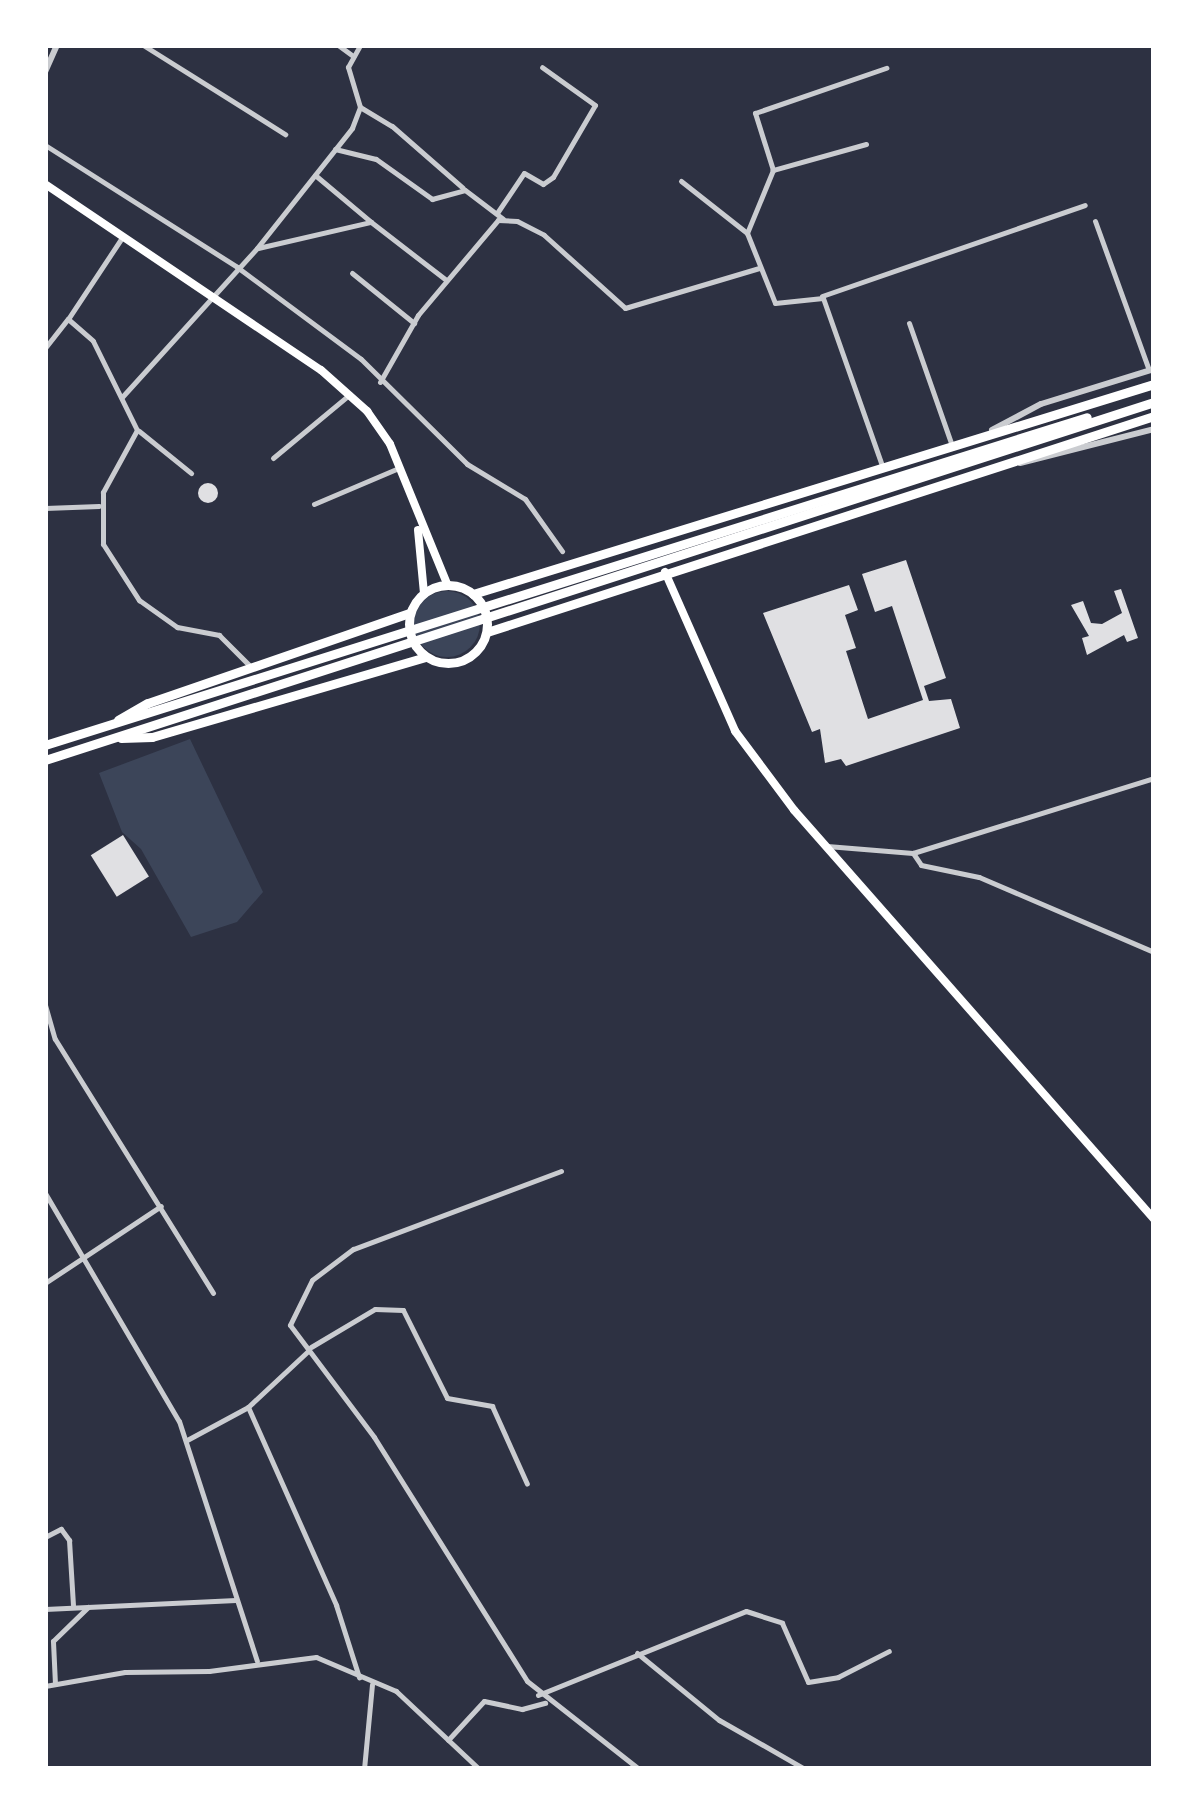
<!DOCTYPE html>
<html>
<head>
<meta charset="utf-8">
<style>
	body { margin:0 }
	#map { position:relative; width:1199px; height:1814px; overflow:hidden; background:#2d3142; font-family:"Times New Roman",serif }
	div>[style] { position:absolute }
	.green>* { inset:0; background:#3c4559 }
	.round { border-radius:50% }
	.building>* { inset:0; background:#e0e0e3; transform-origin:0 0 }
	.minor>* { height:5px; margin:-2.5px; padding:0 2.5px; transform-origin:2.5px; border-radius:2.5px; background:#caccd0 }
	.tertiary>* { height:6px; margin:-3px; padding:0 3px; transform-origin:3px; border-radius:3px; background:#caccd0 }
	.secondary>* { height:8px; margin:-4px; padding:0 4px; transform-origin:4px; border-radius:4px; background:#fff }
	.primary>* { height:8px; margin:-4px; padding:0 4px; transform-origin:4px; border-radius:4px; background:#fff }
	.trunk>* { height:9px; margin:-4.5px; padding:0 4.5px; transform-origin:4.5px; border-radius:4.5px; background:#fff }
	.trunk>.ring { margin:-4.5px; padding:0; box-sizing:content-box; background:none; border:9px solid #fff; border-radius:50% }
	span { translate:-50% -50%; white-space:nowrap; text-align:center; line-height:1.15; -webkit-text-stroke:9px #fff; paint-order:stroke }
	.frame { position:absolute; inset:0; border:48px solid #fff; pointer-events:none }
</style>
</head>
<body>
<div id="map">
	<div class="green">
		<i class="round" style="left:414px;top:591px;width:66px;height:66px"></i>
		<i style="clip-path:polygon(190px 739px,263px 892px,237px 922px,191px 937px,141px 849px,122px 832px,99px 773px)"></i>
	</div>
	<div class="building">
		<i class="round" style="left:198px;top:483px;width:20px;height:20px"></i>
		<i style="clip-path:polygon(906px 560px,946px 678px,924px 686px,929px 701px,951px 699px,960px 728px,846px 766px,841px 759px,825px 763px,820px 729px,812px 732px,763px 613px,849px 585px,858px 610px,845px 615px,856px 648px,846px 651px,868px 719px,923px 700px,892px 606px,875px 612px,862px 574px)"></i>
		<i style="clip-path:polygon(1121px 589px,1138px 638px,1127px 642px,1124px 635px,1087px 655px,1082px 638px,1089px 636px,1071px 605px,1083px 601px,1091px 623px,1102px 624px,1122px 613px,1114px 591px)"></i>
		<i style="left:123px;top:835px;width:49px;height:38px;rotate:58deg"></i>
	</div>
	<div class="minor">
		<i style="left:143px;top:45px;width:168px;rotate:32.1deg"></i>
		<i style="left:338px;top:45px;width:19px;rotate:36deg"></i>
		<i style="left:360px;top:107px;width:37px;rotate:31deg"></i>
		<i style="left:392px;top:126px;width:94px;rotate:41.1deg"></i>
		<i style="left:866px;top:144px;width:97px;rotate:164.4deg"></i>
		<i style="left:773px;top:170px;width:68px;rotate:112.4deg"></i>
		<i style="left:747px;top:233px;width:75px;rotate:68.2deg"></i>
		<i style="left:775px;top:303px;width:48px;rotate:-5.9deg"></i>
		<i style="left:823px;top:298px;width:178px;rotate:70.6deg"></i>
		<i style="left:45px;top:145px;width:227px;rotate:32.4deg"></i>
		<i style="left:237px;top:267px;width:154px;rotate:36.6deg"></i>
		<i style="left:361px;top:359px;width:149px;rotate:44.7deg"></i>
		<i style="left:467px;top:464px;width:68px;rotate:31.1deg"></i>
		<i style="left:525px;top:499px;width:64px;rotate:54.6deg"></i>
		<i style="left:335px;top:149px;width:42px;rotate:13.7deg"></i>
		<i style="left:376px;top:159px;width:69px;rotate:35.5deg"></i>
		<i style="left:432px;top:199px;width:34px;rotate:-15deg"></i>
		<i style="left:465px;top:190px;width:48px;rotate:37.3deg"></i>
		<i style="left:773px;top:170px;width:60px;rotate:-107.5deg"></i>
		<i style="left:755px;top:113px;width:139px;rotate:-19deg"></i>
		<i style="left:315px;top:175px;width:73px;rotate:40deg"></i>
		<i style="left:681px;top:181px;width:84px;rotate:38.2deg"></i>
		<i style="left:497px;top:213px;width:48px;rotate:-56deg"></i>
		<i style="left:524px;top:173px;width:22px;rotate:30deg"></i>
		<i style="left:543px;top:184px;width:12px;rotate:-35deg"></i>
		<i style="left:553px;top:177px;width:83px;rotate:-59.7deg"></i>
		<i style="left:595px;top:105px;width:65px;rotate:-144.4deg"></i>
		<i style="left:1095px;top:221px;width:158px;rotate:70.1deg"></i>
		<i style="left:123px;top:236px;width:100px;rotate:123.5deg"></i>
		<i style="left:68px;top:319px;width:33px;rotate:41deg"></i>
		<i style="left:93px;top:341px;width:99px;rotate:63.7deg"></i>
		<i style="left:137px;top:430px;width:71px;rotate:118.7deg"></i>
		<i style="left:103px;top:492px;width:52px;rotate:90deg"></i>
		<i style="left:103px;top:544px;width:67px;rotate:57.3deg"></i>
		<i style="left:139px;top:600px;width:47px;rotate:35.4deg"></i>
		<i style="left:177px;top:627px;width:43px;rotate:10.8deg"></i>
		<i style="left:219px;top:635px;width:44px;rotate:45deg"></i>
		<i style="left:258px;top:248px;width:116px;rotate:-13deg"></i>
		<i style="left:371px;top:222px;width:95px;rotate:37.7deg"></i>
		<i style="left:352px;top:273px;width:80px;rotate:38.9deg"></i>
		<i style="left:822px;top:296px;width:278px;rotate:-19.1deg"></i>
		<i style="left:909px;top:323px;width:130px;rotate:70.7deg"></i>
		<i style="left:45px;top:348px;width:37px;rotate:-52deg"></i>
		<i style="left:380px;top:382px;width:77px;rotate:-60.4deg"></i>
		<i style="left:418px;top:315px;width:124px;rotate:-49.9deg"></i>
		<i style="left:498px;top:220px;width:19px;rotate:3deg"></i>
		<i style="left:517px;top:221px;width:30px;rotate:27deg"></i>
		<i style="left:544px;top:235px;width:109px;rotate:42deg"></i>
		<i style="left:625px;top:308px;width:140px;rotate:-16.6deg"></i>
		<i style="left:122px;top:397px;width:201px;rotate:-47.8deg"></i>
		<i style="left:257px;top:248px;width:153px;rotate:-51.6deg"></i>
		<i style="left:352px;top:128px;width:22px;rotate:-69deg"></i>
		<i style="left:360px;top:107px;width:42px;rotate:-106.7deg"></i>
		<i style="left:348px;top:67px;width:25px;rotate:-61deg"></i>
		<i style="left:139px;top:431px;width:67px;rotate:38.9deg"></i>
		<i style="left:273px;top:458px;width:100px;rotate:-39.7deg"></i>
		<i style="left:314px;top:504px;width:92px;rotate:-23deg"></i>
		<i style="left:45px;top:508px;width:54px;rotate:-2.1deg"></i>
		<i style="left:827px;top:846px;width:86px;rotate:4.7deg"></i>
		<i style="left:913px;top:853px;width:252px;rotate:-17.3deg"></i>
		<i style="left:913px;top:853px;width:14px;rotate:56deg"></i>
		<i style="left:921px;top:865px;width:59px;rotate:11.7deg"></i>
		<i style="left:979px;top:877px;width:190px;rotate:23.2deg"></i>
		<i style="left:45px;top:1005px;width:35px;rotate:74deg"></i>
		<i style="left:55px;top:1039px;width:299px;rotate:58.1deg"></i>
		<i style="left:561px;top:1171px;width:222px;rotate:159.4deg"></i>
		<i style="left:353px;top:1249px;width:51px;rotate:142.9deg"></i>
		<i style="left:312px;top:1280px;width:50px;rotate:116.1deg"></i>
		<i style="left:290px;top:1325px;width:140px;rotate:53.1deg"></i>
		<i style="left:374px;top:1437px;width:288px;rotate:57.9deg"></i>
		<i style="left:527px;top:1681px;width:142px;rotate:38.2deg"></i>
		<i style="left:45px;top:1193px;width:264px;rotate:59.6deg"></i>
		<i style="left:179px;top:1421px;width:252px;rotate:72deg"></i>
		<i style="left:45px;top:1283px;width:139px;rotate:-33.6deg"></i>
		<i style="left:311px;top:1347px;width:74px;rotate:-30.7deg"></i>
		<i style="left:375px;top:1309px;width:28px;rotate:2deg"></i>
		<i style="left:403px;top:1310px;width:98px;rotate:63.4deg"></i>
		<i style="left:447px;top:1398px;width:46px;rotate:10.1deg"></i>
		<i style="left:492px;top:1406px;width:85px;rotate:65.8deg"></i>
		<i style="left:248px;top:1407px;width:217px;rotate:66deg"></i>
		<i style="left:336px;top:1605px;width:76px;rotate:72.3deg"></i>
		<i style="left:187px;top:1440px;width:69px;rotate:-28.4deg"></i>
		<i style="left:248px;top:1407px;width:81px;rotate:-43deg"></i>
		<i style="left:45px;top:1537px;width:18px;rotate:-27deg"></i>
		<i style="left:61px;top:1529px;width:14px;rotate:54deg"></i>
		<i style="left:69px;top:1540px;width:65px;rotate:86.5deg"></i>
		<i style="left:45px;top:1609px;width:191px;rotate:-2.7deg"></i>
		<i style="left:637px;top:1653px;width:106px;rotate:39.3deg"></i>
		<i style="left:719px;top:1720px;width:99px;rotate:29.7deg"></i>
		<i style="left:55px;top:1684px;width:43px;rotate:-92.7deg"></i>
		<i style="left:53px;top:1641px;width:49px;rotate:-44.2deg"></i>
		<i style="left:45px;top:1686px;width:81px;rotate:-9.9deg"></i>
		<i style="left:125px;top:1672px;width:84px;rotate:-0.7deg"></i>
		<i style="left:209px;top:1671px;width:108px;rotate:-7.5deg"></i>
		<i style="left:316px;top:1657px;width:87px;rotate:23deg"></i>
		<i style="left:396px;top:1691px;width:114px;rotate:43.2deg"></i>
		<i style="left:538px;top:1695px;width:224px;rotate:-22deg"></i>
		<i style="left:746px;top:1611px;width:38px;rotate:18deg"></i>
		<i style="left:782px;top:1623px;width:64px;rotate:66.2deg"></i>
		<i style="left:808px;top:1682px;width:30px;rotate:-9deg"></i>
		<i style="left:838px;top:1677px;width:57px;rotate:-27deg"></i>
		<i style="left:448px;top:1740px;width:53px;rotate:-47.3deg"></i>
		<i style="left:484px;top:1701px;width:39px;rotate:12deg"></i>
		<i style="left:522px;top:1709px;width:24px;rotate:-15deg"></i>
		<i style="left:364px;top:1769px;width:85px;rotate:-84.6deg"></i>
		<i style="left:1122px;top:1769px;width:1px;rotate:-45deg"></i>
	</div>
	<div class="tertiary">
		<i style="left:45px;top:72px;width:30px;rotate:-66deg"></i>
		<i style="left:992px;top:430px;width:55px;rotate:-28deg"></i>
		<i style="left:1041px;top:404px;width:118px;rotate:-17.2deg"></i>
		<i style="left:1020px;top:463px;width:138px;rotate:-14.2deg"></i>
	</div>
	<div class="secondary">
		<i style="left:665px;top:572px;width:174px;rotate:66.2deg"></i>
		<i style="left:735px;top:731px;width:99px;rotate:53.2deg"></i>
		<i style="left:794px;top:810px;width:545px;rotate:48.65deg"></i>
	</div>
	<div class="primary">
		<i style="left:45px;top:184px;width:333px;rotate:34deg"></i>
		<i style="left:321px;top:370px;width:62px;rotate:41.7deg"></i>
		<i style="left:367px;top:411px;width:40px;rotate:55.1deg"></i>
		<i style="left:390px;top:444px;width:151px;rotate:67.8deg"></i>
		<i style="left:418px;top:530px;width:63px;rotate:84.6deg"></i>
	</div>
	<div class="trunk">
		<i class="ring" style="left:409px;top:585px;width:69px;height:69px"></i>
		<i style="left:473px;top:594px;width:713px;rotate:-17.14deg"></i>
		<i style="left:487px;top:632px;width:701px;rotate:-17.94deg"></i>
		<i style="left:118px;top:720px;width:34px;rotate:-30deg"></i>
		<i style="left:148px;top:703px;width:277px;rotate:-19deg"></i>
		<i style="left:121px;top:738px;width:31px;rotate:-2deg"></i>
		<i style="left:152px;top:737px;width:285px;rotate:-16.3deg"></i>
		<i style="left:45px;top:745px;width:1092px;rotate:-17.47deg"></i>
		<i style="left:45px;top:760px;width:1165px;rotate:-17.89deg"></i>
	</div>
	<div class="frame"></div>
</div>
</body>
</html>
